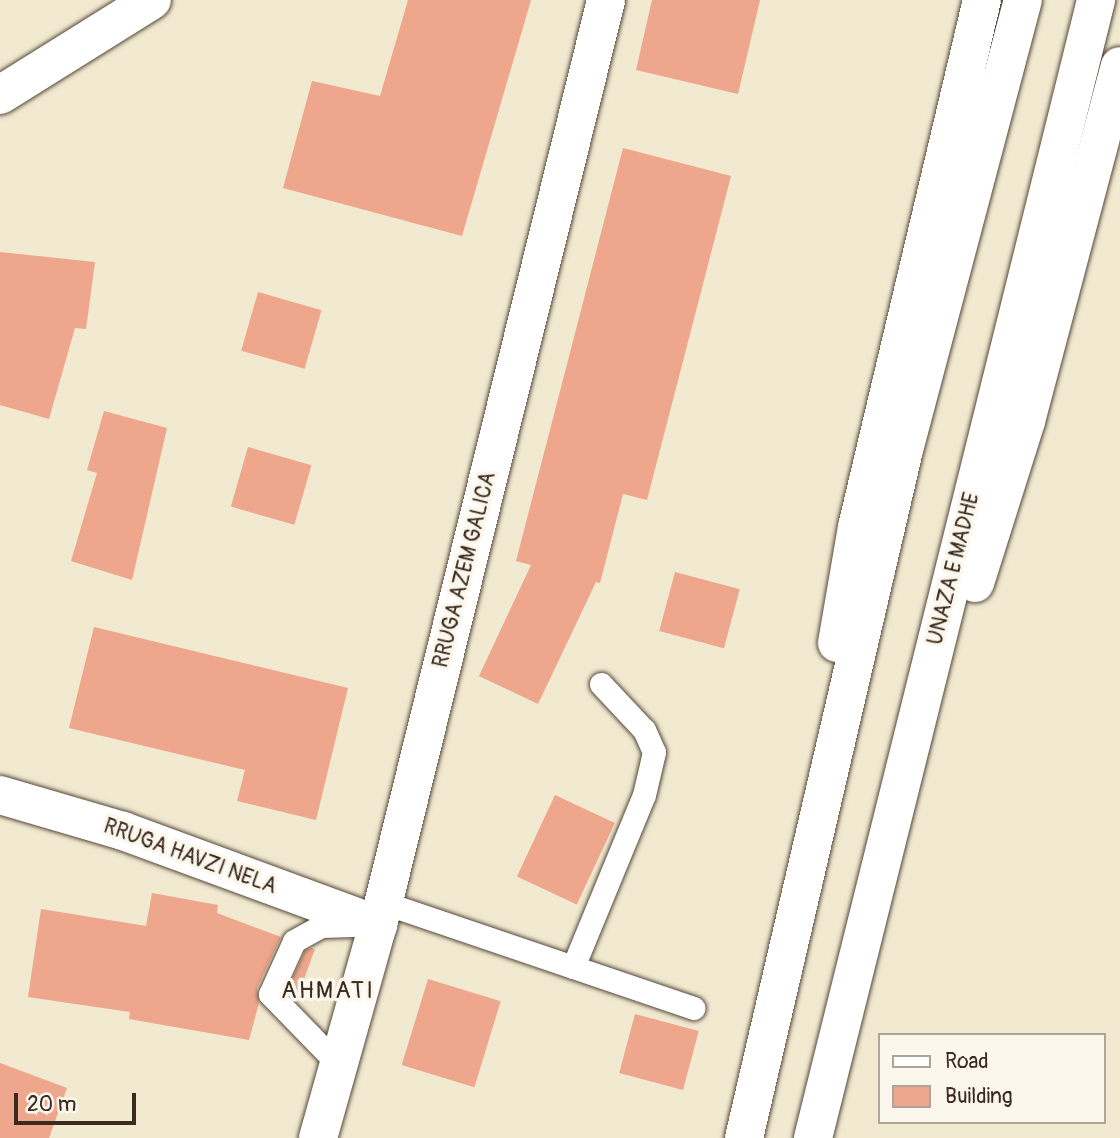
<!DOCTYPE html>
<html>
<head>
<meta charset="utf-8">
<style>
	body { margin:0 }
	#map { position:relative; width:1120px; height:1138px; overflow:hidden; background:#f1e9d0; font-family:Pangolin,sans-serif }
	div>[style] { position:absolute }
	.building>* { inset:0; background:#eea68c; transform-origin:0 0 }
	.roads { filter:drop-shadow(0 0 2px #564739) drop-shadow(0 0 2px #564739) }
	.lane>* { height:23px; margin:-11.5px; padding:0 11.5px; transform-origin:11.5px; border-radius:11.5px; background:#fff }
	.street>* { height:38px; margin:-19px; padding:0 19px; transform-origin:19px; border-radius:19px; background:#fff }
	.secondary>* { height:38px; margin:-19px; padding:0 19px; transform-origin:19px; border-radius:19px; background:#fff }
	.highway>* { height:38px; margin:-19px; padding:0 19px; transform-origin:19px; border-radius:19px; background:#fff }
	span { translate:-50% -50%; white-space:nowrap; text-align:center; line-height:1.15; -webkit-text-stroke:7px #fbf7ec; paint-order:stroke }
	.street-label { font-size:21px; color:#3b2a1e }
	.quarter-label { font-size:24px; color:#3b2a1e; letter-spacing:2px }
	.legend { position:absolute; left:878px; top:1033px; width:228px; height:91px; box-sizing:border-box; background:#fbf7ec; border:2px solid #aea59a; margin:0; padding:9px 12px; list-style:none; font-size:21px; color:#3b2a1e }
	.legend li { display:flex; align-items:center; gap:14px; height:35px }
	.legend b { width:35px; border:2px solid #aea59a }
	.scale { position:absolute; left:14px; top:1093px; width:122px; height:32px; box-sizing:border-box; border:4px solid #3b2a1e; border-top:0; padding-left:9px; font-size:21px; line-height:24px; white-space:nowrap; color:#3b2a1e; -webkit-text-stroke:5px #fbf7ec; paint-order:stroke }
</style>
</head>
<body>
<div id="map">
	<div class="building">
		<i style="clip-path:polygon(408px 0,531px 0,462px 236px,283px 188px,312px 81px,380px 96px)"></i>
		<i style="clip-path:polygon(652px 0,760px 0,738px 94px,636px 70px)"></i>
		<i style="clip-path:polygon(623px 148px,731px 176px,647px 500px,623px 494px,600px 583px,596px 582px,538px 704px,479px 676px,531px 565px,516px 561px)"></i>
		<i style="clip-path:polygon(0 252px,95px 262px,86px 329px,75px 328px,49px 419px,0 405px)"></i>
		<i style="left:258px;top:292px;width:66px;height:61px;rotate:16deg"></i>
		<i style="clip-path:polygon(104px 411px,167px 428px,132px 580px,71px 561px,97px 473px,87px 470px)"></i>
		<i style="left:248px;top:447px;width:66px;height:62px;rotate:16deg"></i>
		<i style="left:675px;top:572px;width:67px;height:61px;rotate:15deg"></i>
		<i style="clip-path:polygon(94px 627px,348px 688px,316px 820px,237px 801px,245px 770px,69px 728px)"></i>
		<i style="left:555px;top:795px;width:66px;height:90px;rotate:25deg"></i>
		<i style="clip-path:polygon(152px 893px,218px 905px,217px 913px,281px 937px,257px 988px,259px 1003px,249px 1040px,129px 1019px,130px 1012px,28px 997px,41px 909px,146px 926px)"></i>
		<i style="clip-path:polygon(311px 948px,315px 949px,296px 1001px,287px 991px,305px 951px)"></i>
		<i style="left:428px;top:979px;width:76px;height:90px;rotate:17deg"></i>
		<i style="left:635px;top:1014px;width:66px;height:61px;rotate:15deg"></i>
		<i style="clip-path:polygon(0 1063px,67px 1088px,49px 1138px,0 1138px)"></i>
	</div>
	<div class="roads">
		<div class="lane">
			<i style="left:382px;top:902px;width:329px;rotate:18.8deg"></i>
			<i style="left:573px;top:967px;width:186px;rotate:-67.6deg"></i>
			<i style="left:644px;top:795px;width:44px;rotate:-76.9deg"></i>
			<i style="left:654px;top:752px;width:24px;rotate:-114deg"></i>
			<i style="left:644px;top:730px;width:63px;rotate:-133.1deg"></i>
			<i style="left:339px;top:1065px;width:99px;rotate:-134.2deg"></i>
			<i style="left:270px;top:994px;width:58px;rotate:-65.6deg"></i>
			<i style="left:294px;top:941px;width:31px;rotate:-29deg"></i>
			<i style="left:321px;top:926px;width:32px;rotate:-2deg"></i>
		</div>
		<div class="street">
			<i style="left:0;top:95px;width:179px;rotate:-32deg"></i>
			<i style="left:0;top:795px;width:128px;rotate:16.3deg"></i>
			<i style="left:123px;top:831px;width:272px;rotate:20.2deg"></i>
		</div>
		<div class="secondary">
			<i style="left:318px;top:1138px;width:221px;rotate:-74.3deg"></i>
			<i style="left:378px;top:925px;width:953px;rotate:-76.15deg"></i>
		</div>
		<div class="highway">
			<i style="left:975px;top:583px;width:170px;rotate:-72.5deg"></i>
			<i style="left:1026px;top:421px;width:367px;rotate:-75.2deg"></i>
			<i style="left:837px;top:643px;width:118px;rotate:-80.2deg"></i>
			<i style="left:857px;top:527px;width:542px;rotate:-76.66deg"></i>
			<i style="left:744px;top:1138px;width:706px;rotate:-76.91deg"></i>
			<i style="left:904px;top:450px;width:465px;rotate:-75.2deg"></i>
			<i style="left:813px;top:1138px;width:1173px;rotate:-76.03deg"></i>
		</div>
	</div>
	<div class="street-label">
		<span style="left:954px;top:569px;rotate:-76deg">UNAZA E MADHE</span>
		<span style="left:465px;top:570px;rotate:-76deg">RRUGA AZEM GALICA</span>
		<span style="left:190px;top:857px;rotate:20deg">RRUGA HAVZI NELA</span>
	</div>
	<div class="quarter-label">
		<span style="left:328px;top:991px">AHMATI</span>
	</div>
	<ul class="legend">
	<li><b style="height:9px;background:#fff"></b>Road</li>
	<li><b style="height:19px;background:#eea68c"></b>Building</li>
	</ul>
	<div class="scale">20 m</div>
</div>
</body>
</html>
